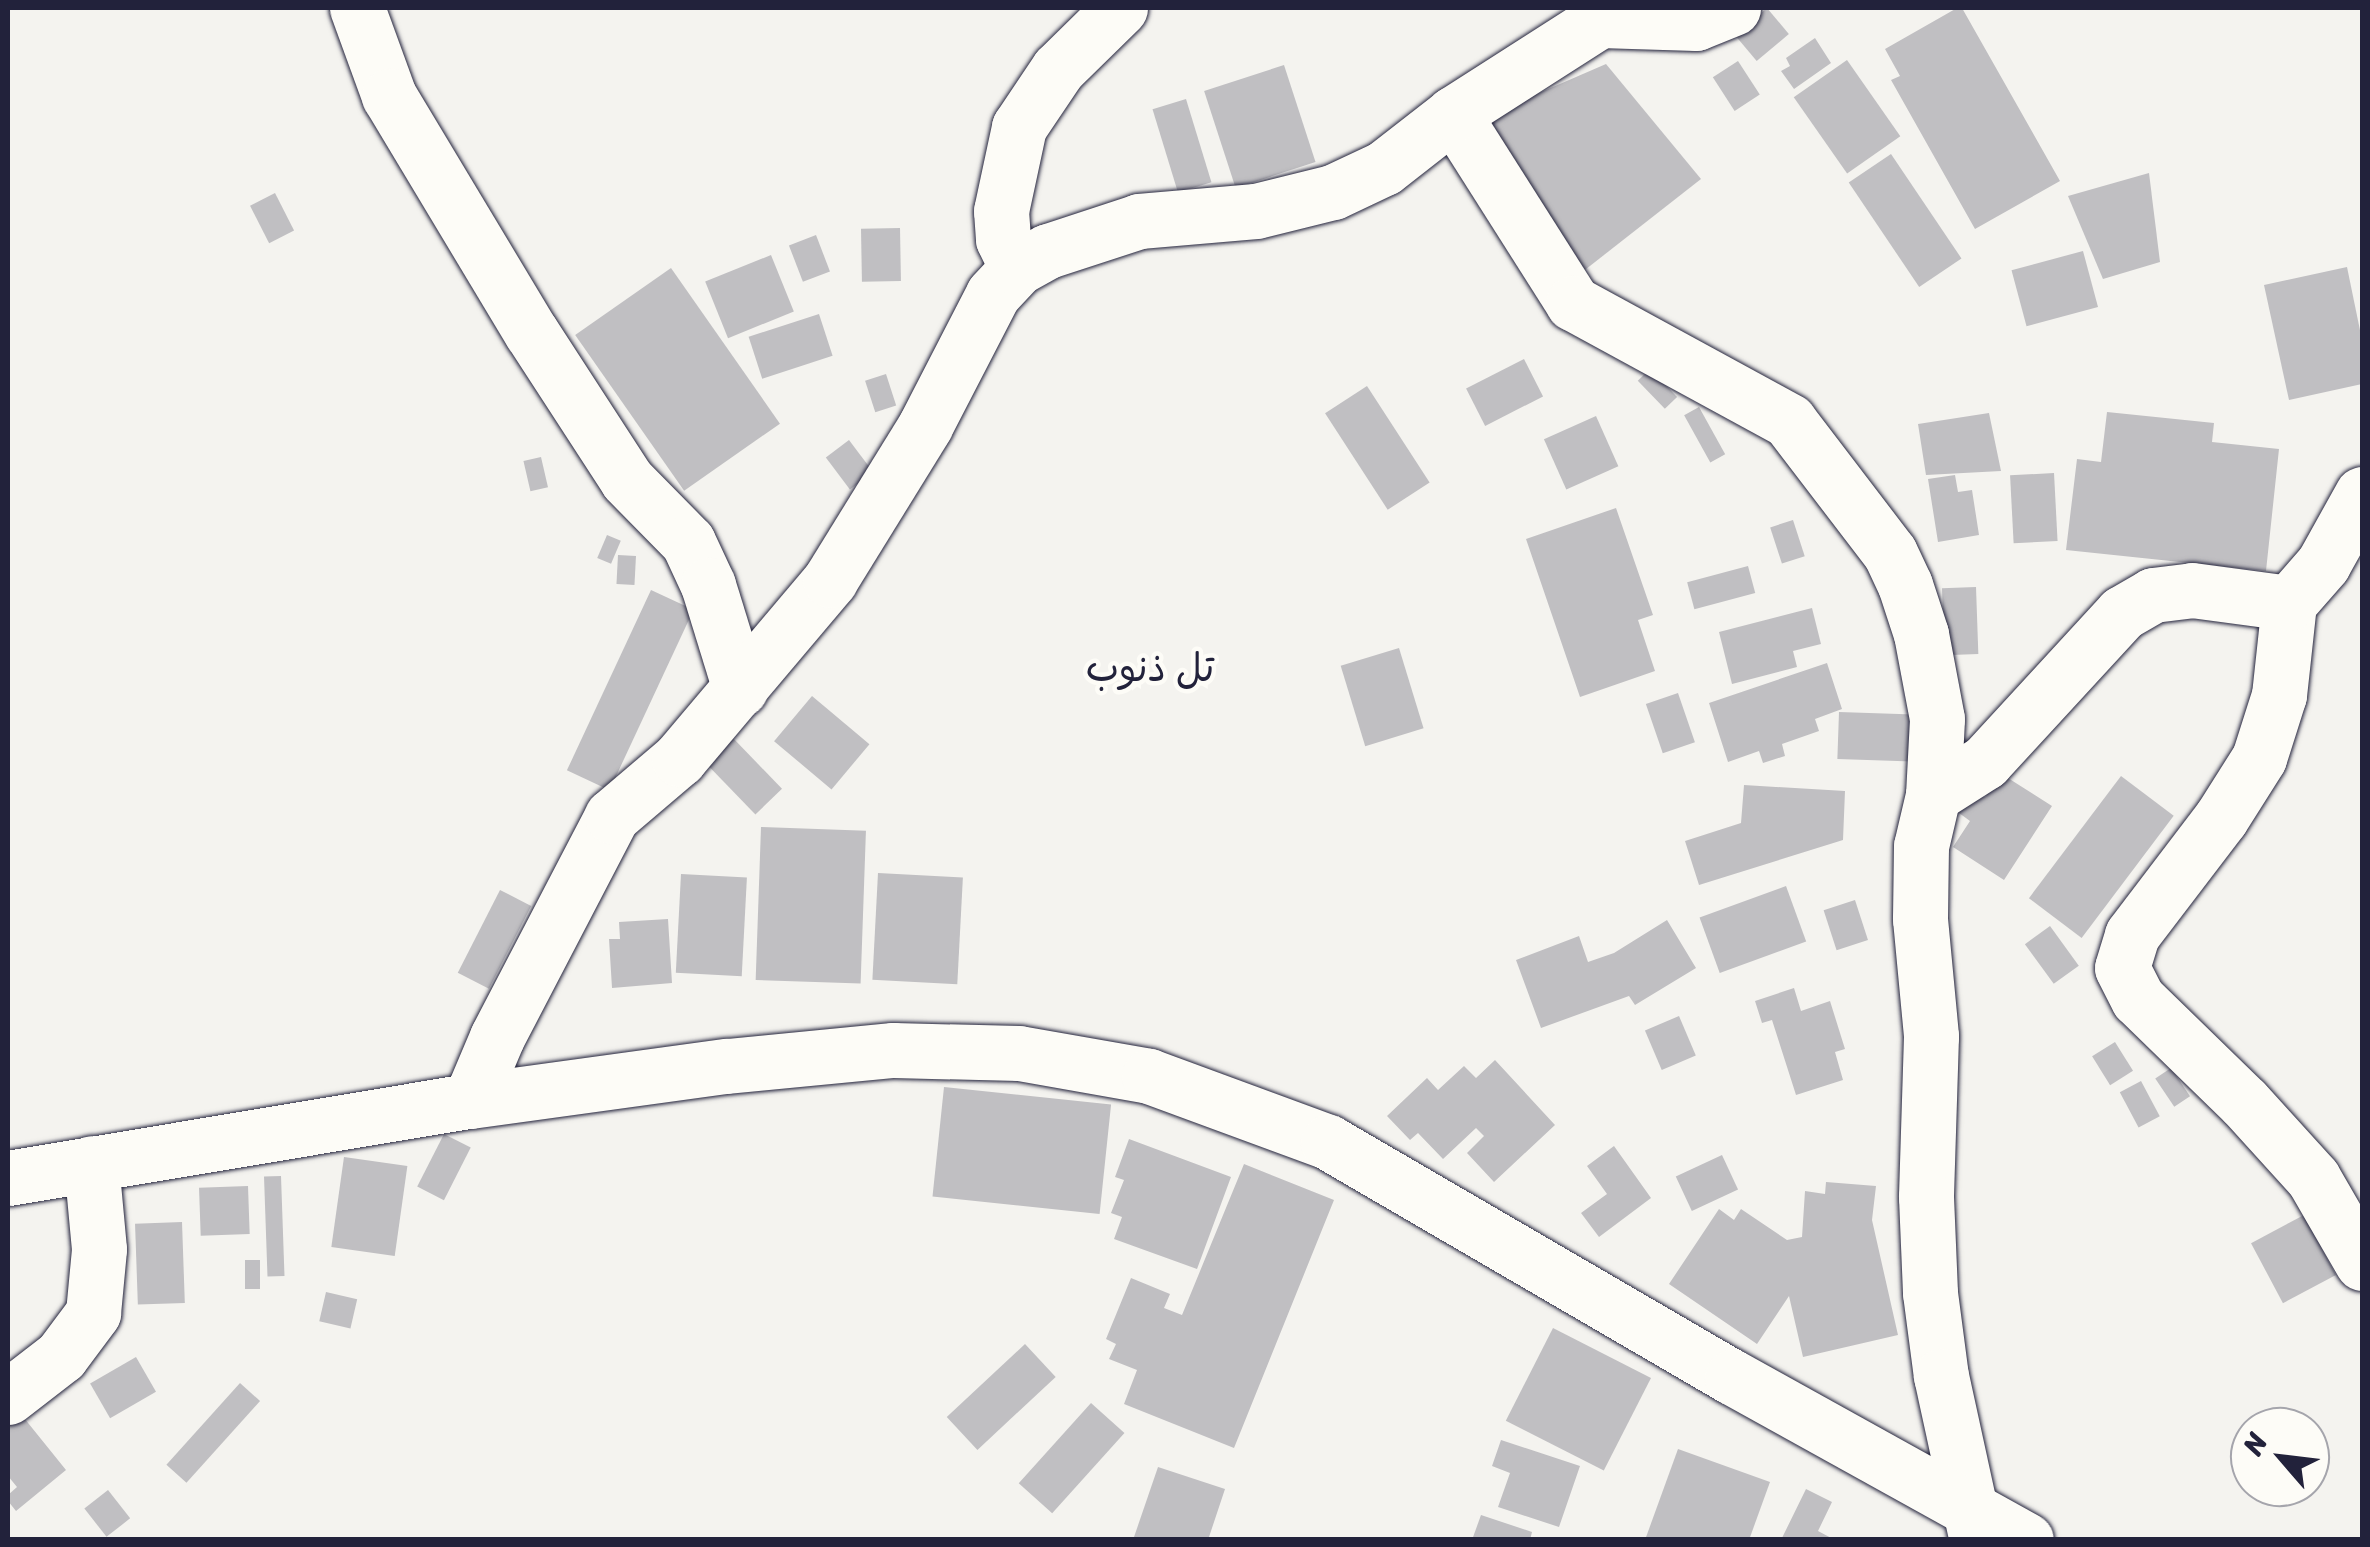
<!DOCTYPE html>
<html>
<head>
<meta charset="utf-8">
<style>
	body { margin:0 }
	#map { position:relative; width:2370px; height:1547px; overflow:hidden; background:#f4f3ef; font-family:Sriracha,"Playpen Sans Arabic",sans-serif }
	div>[style] { position:absolute }
	.building>* { inset:0; background:#c0bfc2; transform-origin:0 0 }
	.roads { filter:drop-shadow(0 0 2px #22223b) drop-shadow(0 0 2px #22223b) }
	.minor>* { height:55px; margin:-27.5px; padding:0 27.5px; transform-origin:27.5px; border-radius:27.5px; background:#fdfcf7 }
	span { translate:-50% -50%; white-space:nowrap; text-align:center; line-height:1.15; -webkit-text-stroke:9px #fdfcf7; paint-order:stroke }
	.quarter-label { font-size:38px; color:#22223b }
	.frame { position:absolute; inset:0; border:10px solid #22223b; pointer-events:none }
	.north { position:absolute; left:2230px; top:1407px; width:100px; height:100px; box-sizing:border-box; background:#fdfcf7; border:2px solid #a5a5ac; border-radius:50%; rotate:298deg; font-size:28px; font-weight:700; line-height:40px; text-align:center; color:#22223b }
	.north::after { content:''; display:block; margin:auto; width:35px; height:45px; background:#22223b; clip-path:polygon(50% 0,100% 100%,50% 72%,0 100%) }
</style>
</head>
<body>
<div id="map">
	<div class="building">
		<i style="left:1767px;top:8px;width:34px;height:42px;rotate:50deg"></i>
		<i style="clip-path:polygon(1957px 8px,1962px 8px,2060px 181px,1975px 229px,1891px 80px,1900px 76px,1885px 49px)"></i>
		<i style="clip-path:polygon(1815px 38px,1831px 63px,1794px 89px,1781px 71px,1790px 66px,1786px 58px)"></i>
		<i style="left:1847px;top:60px;width:93px;height:65px;rotate:55deg"></i>
		<i style="left:1738px;top:61px;width:40px;height:30px;rotate:57deg"></i>
		<i style="clip-path:polygon(1606px 64px,1701px 179px,1581px 273px,1486px 116px)"></i>
		<i style="left:1284px;top:65px;width:102px;height:84px;rotate:72deg"></i>
		<i style="left:1186px;top:99px;width:87px;height:35px;rotate:73deg"></i>
		<i style="left:1891px;top:154px;width:126px;height:51px;rotate:56deg"></i>
		<i style="clip-path:polygon(2149px 173px,2160px 262px,2103px 279px,2068px 196px)"></i>
		<i style="left:275px;top:193px;width:42px;height:28px;rotate:63deg"></i>
		<i style="left:900px;top:228px;width:53px;height:39px;rotate:89deg"></i>
		<i style="left:816px;top:235px;width:39px;height:29px;rotate:69deg"></i>
		<i style="left:2083px;top:251px;width:58px;height:74px;rotate:75deg"></i>
		<i style="left:771px;top:255px;width:61px;height:71px;rotate:68deg"></i>
		<i style="clip-path:polygon(2347px 267px,2362px 340px,2362px 384px,2289px 400px,2264px 285px)"></i>
		<i style="left:671px;top:268px;width:190px;height:117px;rotate:55deg"></i>
		<i style="left:819px;top:314px;width:44px;height:74px;rotate:72deg"></i>
		<i style="left:1524px;top:359px;width:42px;height:65px;rotate:63deg"></i>
		<i style="left:1650px;top:369px;width:39px;height:17px;rotate:46deg"></i>
		<i style="left:886px;top:374px;width:33px;height:22px;rotate:72deg"></i>
		<i style="left:1367px;top:386px;width:115px;height:50px;rotate:57deg"></i>
		<i style="left:1699px;top:407px;width:54px;height:17px;rotate:61deg"></i>
		<i style="clip-path:polygon(2107px 412px,2214px 423px,2212px 442px,2279px 449px,2266px 571px,2066px 550px,2077px 459px,2101px 462px)"></i>
		<i style="clip-path:polygon(1989px 413px,2001px 471px,1926px 475px,1918px 424px)"></i>
		<i style="left:1596px;top:416px;width:55px;height:57px;rotate:66deg"></i>
		<i style="left:849px;top:440px;width:40px;height:29px;rotate:53deg"></i>
		<i style="left:541px;top:457px;width:31px;height:18px;rotate:77deg"></i>
		<i style="left:2054px;top:473px;width:68px;height:44px;rotate:87deg"></i>
		<i style="clip-path:polygon(1955px 475px,1958px 492px,1972px 490px,1979px 535px,1938px 542px,1928px 479px)"></i>
		<i style="clip-path:polygon(1616px 508px,1653px 615px,1638px 620px,1655px 671px,1580px 697px,1526px 539px)"></i>
		<i style="left:1793px;top:520px;width:38px;height:24px;rotate:72deg"></i>
		<i style="left:607px;top:535px;width:15px;height:25px;rotate:23deg"></i>
		<i style="left:618px;top:555px;width:18px;height:29px;rotate:3deg"></i>
		<i style="left:1748px;top:566px;width:28px;height:63px;rotate:75deg"></i>
		<i style="left:1976px;top:587px;width:67px;height:34px;rotate:88deg"></i>
		<i style="left:651px;top:590px;width:47px;height:199px;rotate:25deg"></i>
		<i style="clip-path:polygon(1812px 608px,1821px 644px,1793px 651px,1797px 667px,1732px 684px,1719px 632px)"></i>
		<i style="left:1399px;top:648px;width:84px;height:61px;rotate:73deg"></i>
		<i style="clip-path:polygon(1827px 663px,1842px 709px,1815px 719px,1819px 731px,1782px 744px,1785px 756px,1763px 763px,1759px 751px,1728px 762px,1709px 703px)"></i>
		<i style="left:1678px;top:693px;width:52px;height:34px;rotate:71deg"></i>
		<i style="left:812px;top:696px;width:75px;height:59px;rotate:40deg"></i>
		<i style="left:1839px;top:712px;width:75px;height:47px;rotate:2deg"></i>
		<i style="left:732px;top:737px;width:72px;height:37px;rotate:46deg"></i>
		<i style="clip-path:polygon(2000px 773px,2052px 806px,2004px 880px,1953px 847px,1970px 821px,1955px 810px,1969px 787px,1985px 797px)"></i>
		<i style="left:2121px;top:776px;width:66px;height:153px;rotate:37deg"></i>
		<i style="clip-path:polygon(1744px 785px,1845px 791px,1843px 840px,1699px 885px,1685px 841px,1741px 823px)"></i>
		<i style="left:761px;top:827px;width:105px;height:153px;rotate:2deg"></i>
		<i style="left:878px;top:873px;width:85px;height:107px;rotate:3deg"></i>
		<i style="left:681px;top:874px;width:66px;height:99px;rotate:3deg"></i>
		<i style="left:1786px;top:886px;width:59px;height:92px;rotate:70deg"></i>
		<i style="left:500px;top:890px;width:35px;height:93px;rotate:27deg"></i>
		<i style="left:1855px;top:900px;width:42px;height:33px;rotate:72deg"></i>
		<i style="clip-path:polygon(668px 919px,672px 983px,612px 988px,609px 939px,620px 939px,619px 922px)"></i>
		<i style="clip-path:polygon(1667px 920px,1696px 968px,1635px 1005px,1629px 996px,1541px 1028px,1516px 960px,1579px 936px,1588px 962px,1614px 953px)"></i>
		<i style="left:2050px;top:926px;width:49px;height:31px;rotate:54deg"></i>
		<i style="clip-path:polygon(1794px 988px,1801px 1011px,1830px 1001px,1845px 1049px,1835px 1052px,1843px 1080px,1796px 1095px,1772px 1020px,1762px 1023px,1755px 1001px)"></i>
		<i style="left:1679px;top:1016px;width:43px;height:37px;rotate:67deg"></i>
		<i style="left:2115px;top:1042px;width:34px;height:27px;rotate:58deg"></i>
		<i style="clip-path:polygon(1495px 1060px,1555px 1125px,1494px 1182px,1467px 1153px,1484px 1136px,1476px 1128px,1443px 1159px,1418px 1133px,1410px 1140px,1387px 1116px,1427px 1078px,1438px 1090px,1464px 1066px,1476px 1078px)"></i>
		<i style="left:2171px;top:1068px;width:34px;height:19px;rotate:56deg"></i>
		<i style="left:2141px;top:1081px;width:40px;height:24px;rotate:62deg"></i>
		<i style="left:944px;top:1087px;width:168px;height:110px;rotate:6deg"></i>
		<i style="left:444px;top:1134px;width:30px;height:59px;rotate:27deg"></i>
		<i style="clip-path:polygon(1129px 1139px,1231px 1177px,1197px 1269px,1114px 1239px,1122px 1217px,1111px 1213px,1124px 1180px,1115px 1177px)"></i>
		<i style="clip-path:polygon(1614px 1146px,1651px 1198px,1599px 1237px,1581px 1213px,1607px 1194px,1587px 1166px)"></i>
		<i style="left:1722px;top:1155px;width:38px;height:51px;rotate:65deg"></i>
		<i style="left:344px;top:1157px;width:64px;height:91px;rotate:8deg"></i>
		<i style="clip-path:polygon(1244px 1164px,1334px 1200px,1234px 1448px,1124px 1404px,1137px 1370px,1109px 1359px,1116px 1344px,1106px 1339px,1131px 1278px,1170px 1294px,1164px 1308px,1182px 1315px)"></i>
		<i style="left:281px;top:1176px;width:100px;height:17px;rotate:88deg"></i>
		<i style="clip-path:polygon(1826px 1182px,1876px 1186px,1872px 1220px,1898px 1335px,1803px 1357px,1789px 1296px,1757px 1344px,1669px 1284px,1719px 1209px,1734px 1220px,1741px 1209px,1787px 1240px,1802px 1237px,1805px 1191px,1825px 1194px)"></i>
		<i style="left:248px;top:1186px;width:48px;height:49px;rotate:88deg"></i>
		<i style="left:2304px;top:1215px;width:68px;height:60px;rotate:62deg"></i>
		<i style="left:182px;top:1222px;width:81px;height:47px;rotate:88deg"></i>
		<i style="left:245px;top:1260px;width:15px;height:29px"></i>
		<i style="left:326px;top:1292px;width:32px;height:30px;rotate:13deg"></i>
		<i style="left:1553px;top:1328px;width:110px;height:104px;rotate:27deg"></i>
		<i style="left:1025px;top:1344px;width:45px;height:107px;rotate:47deg"></i>
		<i style="left:136px;top:1357px;width:40px;height:53px;rotate:60deg"></i>
		<i style="left:240px;top:1383px;width:27px;height:110px;rotate:42deg"></i>
		<i style="left:1091px;top:1403px;width:45px;height:108px;rotate:42deg"></i>
		<i style="clip-path:polygon(16px 1408px,66px 1470px,16px 1511px,8px 1501px,8px 1495px,17px 1487px,8px 1476px,8px 1415px)"></i>
		<i style="clip-path:polygon(1501px 1440px,1580px 1466px,1559px 1527px,1498px 1507px,1510px 1473px,1492px 1466px)"></i>
		<i style="clip-path:polygon(1678px 1449px,1770px 1482px,1749px 1540px,1645px 1540px)"></i>
		<i style="clip-path:polygon(1158px 1467px,1225px 1489px,1208px 1540px,1133px 1540px)"></i>
		<i style="clip-path:polygon(1806px 1489px,1832px 1502px,1818px 1531px,1835px 1540px,1781px 1540px)"></i>
		<i style="left:108px;top:1490px;width:36px;height:30px;rotate:52deg"></i>
		<i style="clip-path:polygon(1481px 1515px,1532px 1532px,1530px 1540px,1472px 1540px)"></i>
	</div>
	<div class="roads">
		<div class="minor">
			<i style="left:357px;top:8px;width:94px;rotate:70deg"></i>
			<i style="left:389px;top:96px;width:275px;rotate:59deg"></i>
			<i style="left:531px;top:332px;width:176px;rotate:57deg"></i>
			<i style="left:627px;top:480px;width:87px;rotate:45.5deg"></i>
			<i style="left:688px;top:542px;width:47px;rotate:65.1deg"></i>
			<i style="left:708px;top:585px;width:109px;rotate:72.9deg"></i>
			<i style="left:1453px;top:114px;width:224px;rotate:57.6deg"></i>
			<i style="left:1573px;top:303px;width:246px;rotate:28.6deg"></i>
			<i style="left:1789px;top:421px;width:166px;rotate:52.6deg"></i>
			<i style="left:1890px;top:553px;width:35px;rotate:65deg"></i>
			<i style="left:1905px;top:585px;width:52px;rotate:71.9deg"></i>
			<i style="left:1921px;top:634px;width:86px;rotate:79.3deg"></i>
			<i style="left:1937px;top:719px;width:76px;rotate:93deg"></i>
			<i style="left:1933px;top:795px;width:52px;rotate:103.2deg"></i>
			<i style="left:1921px;top:846px;width:73px;rotate:90.8deg"></i>
			<i style="left:1920px;top:919px;width:118px;rotate:84.6deg"></i>
			<i style="left:1931px;top:1036px;width:161px;rotate:91.8deg"></i>
			<i style="left:1926px;top:1197px;width:96px;rotate:87.6deg"></i>
			<i style="left:1930px;top:1293px;width:84px;rotate:82.5deg"></i>
			<i style="left:1941px;top:1376px;width:165px;rotate:77.7deg"></i>
			<i style="left:1017px;top:268px;width:32px;rotate:-116deg"></i>
			<i style="left:1003px;top:239px;width:28px;rotate:-94deg"></i>
			<i style="left:1001px;top:211px;width:86px;rotate:-77.9deg"></i>
			<i style="left:1019px;top:127px;width:70px;rotate:-56.1deg"></i>
			<i style="left:1058px;top:69px;width:87px;rotate:-44.5deg"></i>
			<i style="left:2289px;top:603px;width:93px;rotate:96.2deg"></i>
			<i style="left:2279px;top:695px;width:66px;rotate:107.6deg"></i>
			<i style="left:2259px;top:758px;width:71px;rotate:122.3deg"></i>
			<i style="left:2221px;top:818px;width:147px;rotate:127.3deg"></i>
			<i style="left:2132px;top:935px;width:34px;rotate:107deg"></i>
			<i style="left:2122px;top:968px;width:35px;rotate:63deg"></i>
			<i style="left:2138px;top:999px;width:148px;rotate:44.2deg"></i>
			<i style="left:2244px;top:1102px;width:103px;rotate:47.8deg"></i>
			<i style="left:2313px;top:1178px;width:98px;rotate:60deg"></i>
			<i style="left:1933px;top:795px;width:62px;rotate:-32.4deg"></i>
			<i style="left:1985px;top:762px;width:202px;rotate:-47.4deg"></i>
			<i style="left:2122px;top:613px;width:36px;rotate:-30deg"></i>
			<i style="left:2153px;top:595px;width:39px;rotate:-7deg"></i>
			<i style="left:2192px;top:590px;width:98px;rotate:7.6deg"></i>
			<i style="left:2289px;top:603px;width:52px;rotate:-48.9deg"></i>
			<i style="left:2323px;top:564px;width:80px;rotate:-60.9deg"></i>
			<i style="left:470px;top:1101px;width:69px;rotate:-67.1deg"></i>
			<i style="left:497px;top:1037px;width:249px;rotate:-62.5deg"></i>
			<i style="left:612px;top:816px;width:88px;rotate:-40.4deg"></i>
			<i style="left:679px;top:759px;width:234px;rotate:-49.8deg"></i>
			<i style="left:830px;top:580px;width:181px;rotate:-58.3deg"></i>
			<i style="left:925px;top:426px;width:148px;rotate:-62.7deg"></i>
			<i style="left:993px;top:294px;width:35px;rotate:-47deg"></i>
			<i style="left:1017px;top:268px;width:35px;rotate:-29deg"></i>
			<i style="left:1048px;top:251px;width:96px;rotate:-18.2deg"></i>
			<i style="left:1139px;top:221px;width:117px;rotate:-4.9deg"></i>
			<i style="left:1256px;top:211px;width:79px;rotate:-13.9deg"></i>
			<i style="left:1333px;top:192px;width:56px;rotate:-25.2deg"></i>
			<i style="left:1384px;top:168px;width:88px;rotate:-38deg"></i>
			<i style="left:1453px;top:114px;width:174px;rotate:-32.6deg"></i>
			<i style="left:1600px;top:20px;width:96px;rotate:1.8deg"></i>
			<i style="left:1696px;top:23px;width:40px;rotate:-22deg"></i>
			<i style="left:8px;top:1178px;width:468px;rotate:-9.5deg"></i>
			<i style="left:470px;top:1101px;width:259px;rotate:-7.8deg"></i>
			<i style="left:727px;top:1066px;width:167px;rotate:-5.5deg"></i>
			<i style="left:893px;top:1050px;width:126px;rotate:1.4deg"></i>
			<i style="left:1019px;top:1053px;width:132px;rotate:10deg"></i>
			<i style="left:1149px;top:1076px;width:191px;rotate:20.2deg"></i>
			<i style="left:1328px;top:1142px;width:467px;rotate:30.2deg"></i>
			<i style="left:1732px;top:1377px;width:336px;rotate:29deg"></i>
			<i style="left:8px;top:1397px;width:67px;rotate:-37.7deg"></i>
			<i style="left:61px;top:1356px;width:54px;rotate:-53.3deg"></i>
			<i style="left:93px;top:1313px;width:64px;rotate:-84.6deg"></i>
			<i style="left:99px;top:1249px;width:86px;rotate:-95.3deg"></i>
		</div>
	</div>
	<div class="quarter-label">
		<span style="left:1150px;top:669px">تل ذنوب</span>
	</div>
	<div class="frame"></div>
	<div class="north">N</div>
</div>
</body>
</html>
